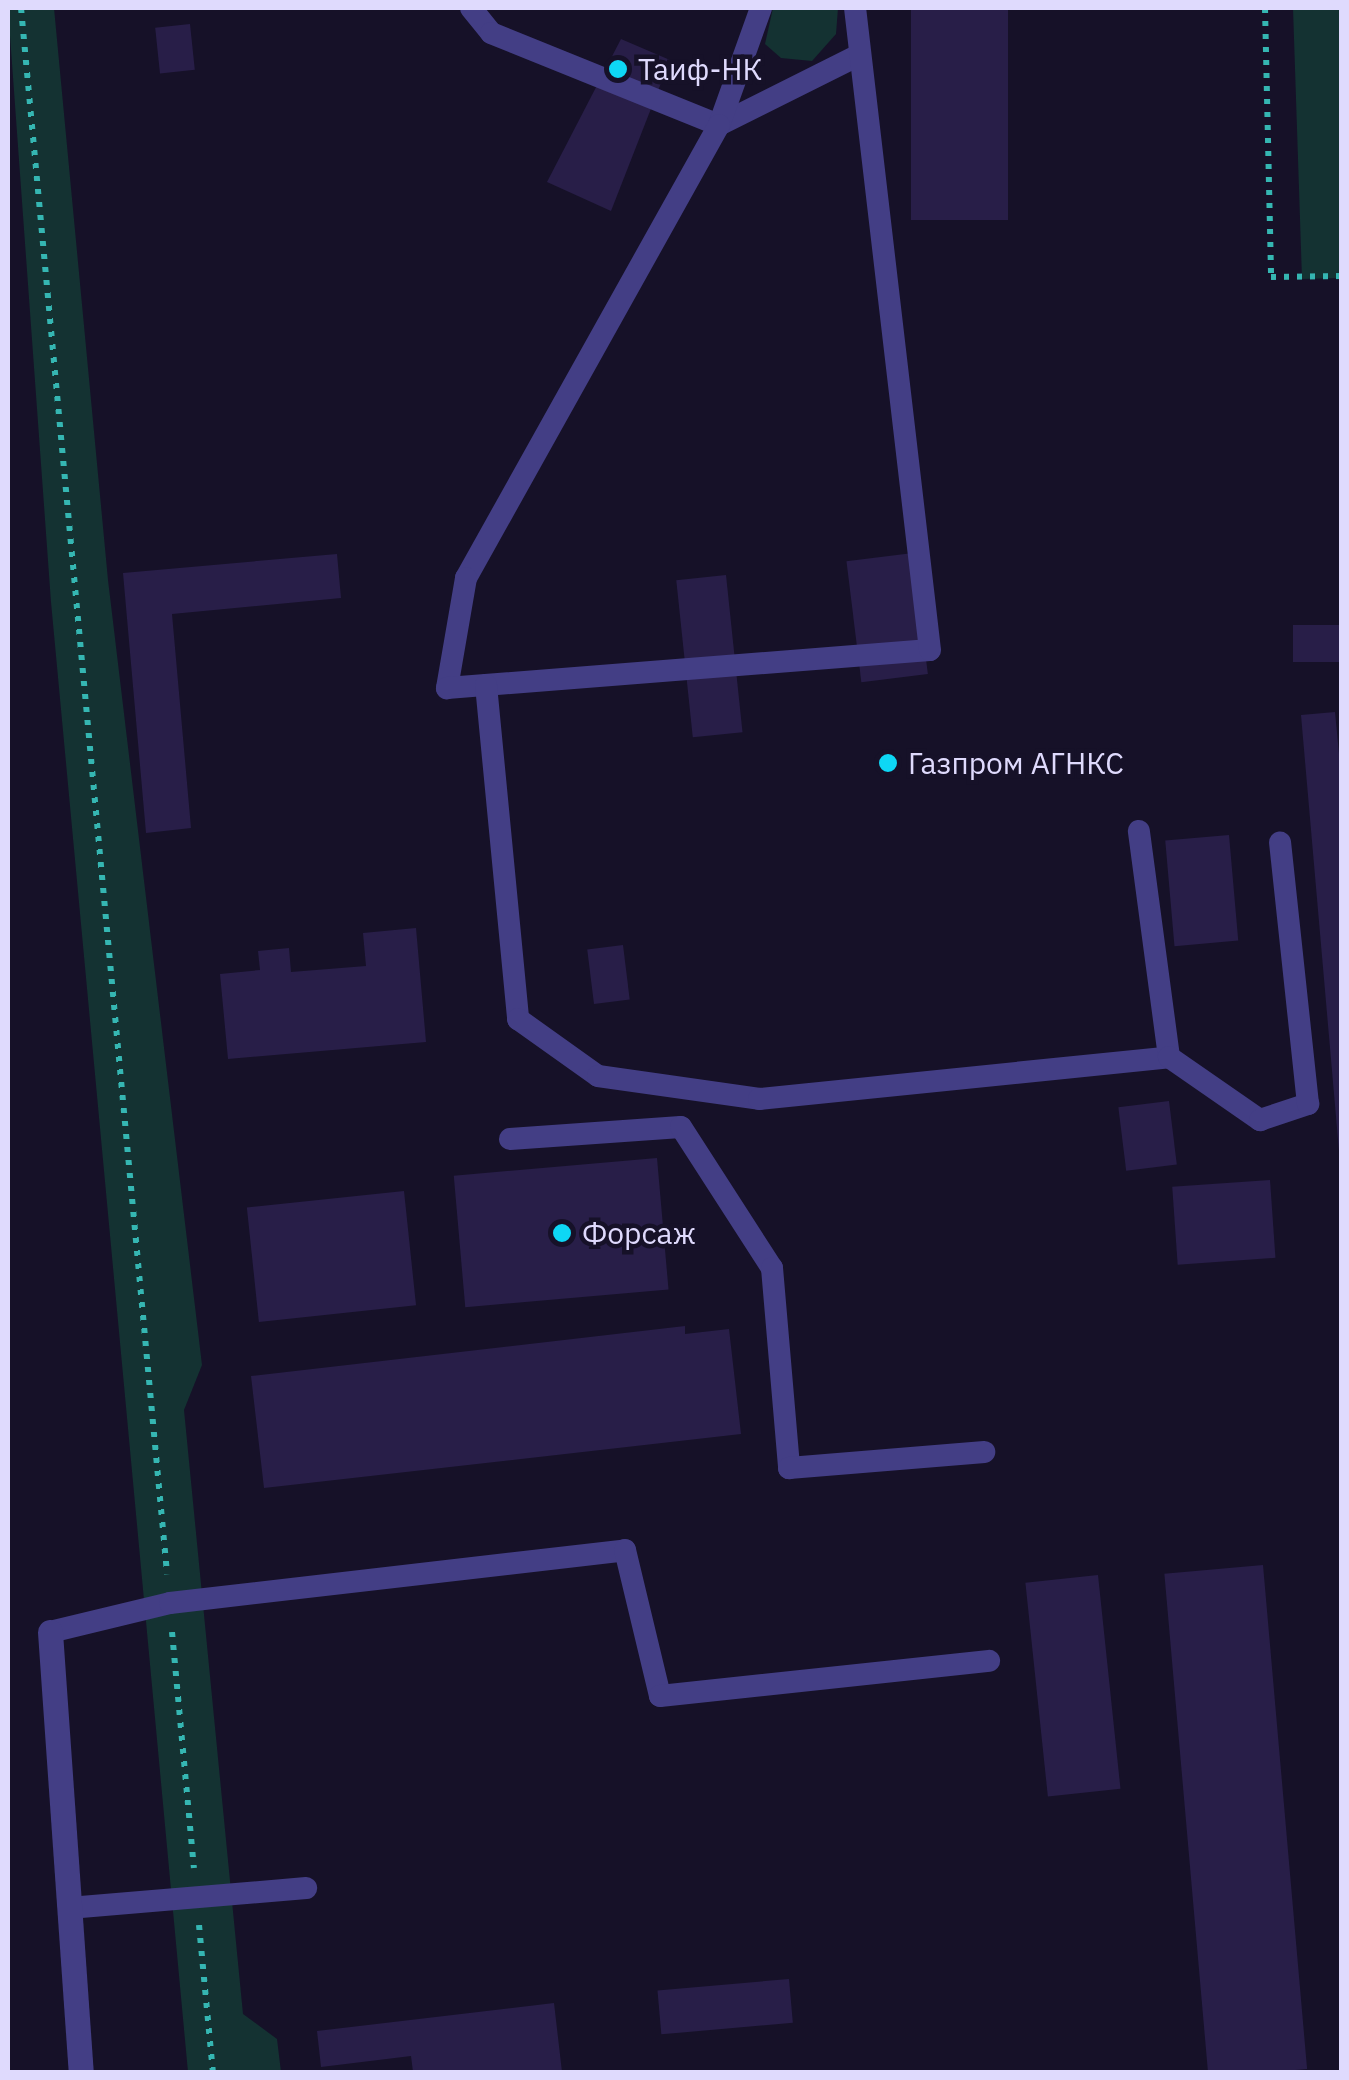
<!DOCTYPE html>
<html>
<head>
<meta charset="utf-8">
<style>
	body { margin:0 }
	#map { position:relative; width:1349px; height:2080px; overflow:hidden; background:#161128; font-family:"IBM Plex Sans",sans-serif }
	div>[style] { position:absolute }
	.green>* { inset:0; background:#143232 }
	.building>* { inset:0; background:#281e48; transform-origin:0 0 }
	.path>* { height:6px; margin-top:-3px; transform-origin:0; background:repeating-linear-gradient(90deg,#35b6b2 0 5px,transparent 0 13px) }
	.service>* { height:22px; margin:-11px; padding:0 11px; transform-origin:11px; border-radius:11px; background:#433e85 }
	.minor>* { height:25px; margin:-12.5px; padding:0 12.5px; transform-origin:12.5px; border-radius:12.5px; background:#433e85 }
	.dots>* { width:28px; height:28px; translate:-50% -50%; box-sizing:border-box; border:5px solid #161128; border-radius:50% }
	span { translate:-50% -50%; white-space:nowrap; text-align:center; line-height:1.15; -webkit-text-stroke:9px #161128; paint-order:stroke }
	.poi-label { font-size:30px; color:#dfdafd }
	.left { translate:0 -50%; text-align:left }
	.frame { position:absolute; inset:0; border:10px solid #dfdafd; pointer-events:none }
</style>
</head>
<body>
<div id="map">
	<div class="green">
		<i style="clip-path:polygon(8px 8px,54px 8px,108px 580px,202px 1365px,184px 1410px,243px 2014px,277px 2039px,281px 2072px,188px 2072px,51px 602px)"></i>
		<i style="clip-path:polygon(773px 8px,838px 8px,836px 34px,812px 61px,781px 58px,765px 44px)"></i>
		<i style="clip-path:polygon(1293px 8px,1341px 8px,1341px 278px,1302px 279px)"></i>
	</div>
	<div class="building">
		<i style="left:911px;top:8px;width:97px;height:212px"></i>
		<i style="left:190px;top:24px;width:46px;height:35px;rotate:84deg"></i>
		<i style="clip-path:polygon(621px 39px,670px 60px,611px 211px,547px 182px)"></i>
		<i style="left:913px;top:553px;width:122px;height:67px;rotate:83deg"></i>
		<i style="clip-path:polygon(337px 554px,341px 598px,172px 614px,191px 828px,146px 833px,123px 573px)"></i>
		<i style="left:726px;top:575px;width:158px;height:50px;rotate:84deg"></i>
		<i style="left:1342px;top:625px;width:37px;height:49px;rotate:90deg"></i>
		<i style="clip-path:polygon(1335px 712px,1342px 785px,1339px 1151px,1301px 715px)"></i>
		<i style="left:1229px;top:835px;width:106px;height:64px;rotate:85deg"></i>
		<i style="clip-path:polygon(416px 928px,426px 1042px,228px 1059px,220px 974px,260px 970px,258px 951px,289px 948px,291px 972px,366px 966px,363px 933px)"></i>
		<i style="left:623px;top:945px;width:55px;height:36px;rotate:83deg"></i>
		<i style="left:1169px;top:1101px;width:64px;height:51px;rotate:83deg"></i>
		<i style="left:657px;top:1158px;width:132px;height:204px;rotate:85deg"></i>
		<i style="left:1270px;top:1180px;width:78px;height:98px;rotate:86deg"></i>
		<i style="left:404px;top:1191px;width:115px;height:158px;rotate:84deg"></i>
		<i style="clip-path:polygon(685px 1326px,685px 1334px,729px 1329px,741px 1434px,264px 1488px,251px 1376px)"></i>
		<i style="left:1263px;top:1565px;width:506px;height:99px;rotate:85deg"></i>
		<i style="left:1098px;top:1575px;width:215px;height:73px;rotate:84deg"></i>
		<i style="left:789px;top:1979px;width:44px;height:132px;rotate:85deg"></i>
		<i style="clip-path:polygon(554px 2003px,562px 2072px,413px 2072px,411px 2056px,321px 2067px,317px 2031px)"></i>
	</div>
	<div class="path">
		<i style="left:21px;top:8px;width:1573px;rotate:84.67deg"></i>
		<i style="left:1265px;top:8px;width:269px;rotate:88.7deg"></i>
		<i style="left:1271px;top:277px;width:71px;rotate:-0.8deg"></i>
		<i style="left:172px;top:1632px;width:237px;rotate:84.7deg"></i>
		<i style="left:199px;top:1925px;width:148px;rotate:84.6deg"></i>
	</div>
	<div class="service">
		<i style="left:471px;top:8px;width:32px;rotate:51deg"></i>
		<i style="left:491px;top:33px;width:246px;rotate:22deg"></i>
		<i style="left:719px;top:125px;width:154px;rotate:-26.6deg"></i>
		<i style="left:761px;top:8px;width:124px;rotate:109.7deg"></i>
		<i style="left:719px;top:125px;width:519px;rotate:119.18deg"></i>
		<i style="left:466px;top:578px;width:112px;rotate:99.8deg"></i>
		<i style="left:447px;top:688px;width:484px;rotate:-4.5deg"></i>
		<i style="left:930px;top:650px;width:646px;rotate:-96.66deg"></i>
		<i style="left:486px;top:685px;width:336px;rotate:84.5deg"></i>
		<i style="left:518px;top:1019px;width:98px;rotate:35.5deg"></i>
		<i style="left:598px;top:1076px;width:163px;rotate:8.1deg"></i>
		<i style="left:759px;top:1099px;width:412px;rotate:-5.8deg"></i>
		<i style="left:1169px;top:1057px;width:228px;rotate:-97.6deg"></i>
		<i style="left:1169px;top:1057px;width:111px;rotate:34.7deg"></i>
		<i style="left:1260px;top:1120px;width:51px;rotate:-18.4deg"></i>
		<i style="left:1308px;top:1104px;width:263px;rotate:-96.1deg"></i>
		<i style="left:510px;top:1139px;width:171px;rotate:-4deg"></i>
		<i style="left:681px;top:1127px;width:168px;rotate:57.2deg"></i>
		<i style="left:772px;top:1268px;width:201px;rotate:85.1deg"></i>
		<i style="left:789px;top:1468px;width:196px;rotate:-4.7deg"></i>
		<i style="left:50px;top:1632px;width:123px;rotate:-13.6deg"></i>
		<i style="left:170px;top:1603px;width:458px;rotate:-6.6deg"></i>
		<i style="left:625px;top:1550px;width:150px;rotate:76.5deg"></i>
		<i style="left:660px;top:1696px;width:331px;rotate:-6.1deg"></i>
		<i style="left:69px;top:1908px;width:238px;rotate:-4.8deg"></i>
	</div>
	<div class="minor">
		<i style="left:50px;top:1632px;width:441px;rotate:86deg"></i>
	</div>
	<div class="dots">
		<i style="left:618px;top:69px;background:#0ed7f5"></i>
		<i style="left:888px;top:763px;background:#0ed7f5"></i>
		<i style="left:562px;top:1233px;background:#0ed7f5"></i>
	</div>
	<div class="poi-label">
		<span class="left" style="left:638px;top:69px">Таиф-НК</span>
		<span class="left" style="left:908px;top:763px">Газпром АГНКС</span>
		<span class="left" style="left:582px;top:1233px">Форсаж</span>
	</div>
	<div class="frame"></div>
</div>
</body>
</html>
